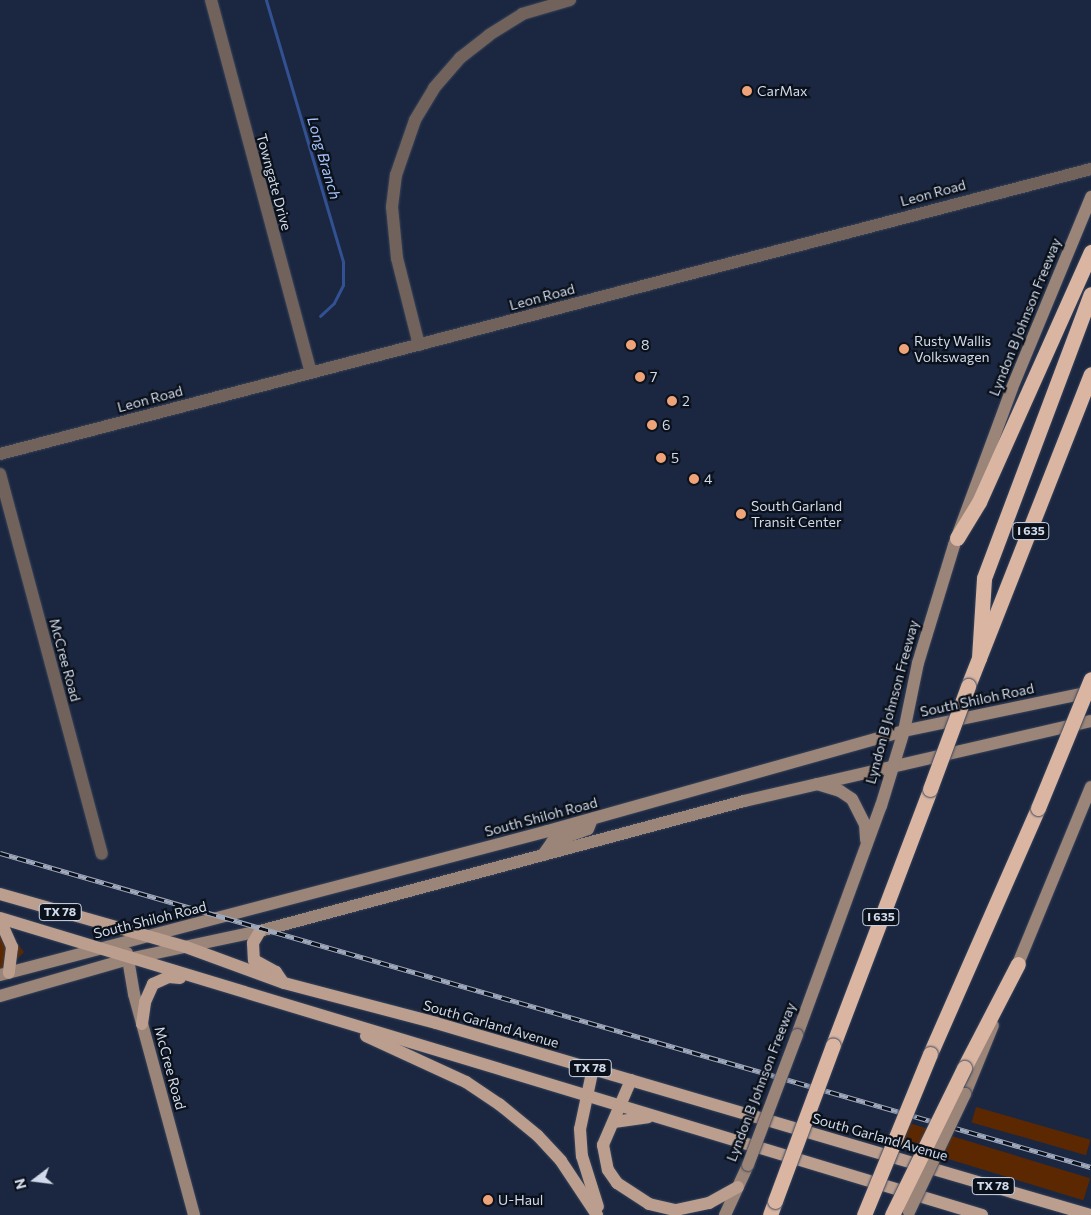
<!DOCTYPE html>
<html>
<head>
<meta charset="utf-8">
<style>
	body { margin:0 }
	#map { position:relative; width:1091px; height:1215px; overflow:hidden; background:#1b2740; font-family:Commissioner,sans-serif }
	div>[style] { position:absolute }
	.green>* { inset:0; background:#5b2802; transform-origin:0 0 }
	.stream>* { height:3px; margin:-1.5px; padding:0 1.5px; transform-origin:1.5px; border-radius:1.5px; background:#325193 }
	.roads { filter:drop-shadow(0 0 1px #38445b) drop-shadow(0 0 1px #38445b) }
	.minor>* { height:12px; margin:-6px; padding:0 6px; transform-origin:6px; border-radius:6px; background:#71635b }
	.tertiary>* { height:12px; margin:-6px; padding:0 6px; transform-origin:6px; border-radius:6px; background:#71635b }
	.secondary>* { height:12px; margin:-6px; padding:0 6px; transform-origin:6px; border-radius:6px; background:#9b8478 }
	.primary>* { height:12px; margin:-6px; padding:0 6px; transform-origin:6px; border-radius:6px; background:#bb9e8e }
	.motorway>* { height:15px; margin:-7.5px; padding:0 7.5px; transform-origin:7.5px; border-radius:7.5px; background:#d9b5a2 }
	.rail>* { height:5px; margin-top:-2.5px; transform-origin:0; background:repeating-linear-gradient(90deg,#0b111b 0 9px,#a0aabc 0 18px); box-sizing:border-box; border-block:1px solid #a0aabc }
	.bridges { filter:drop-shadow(0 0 1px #38445b) drop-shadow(0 0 1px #38445b) }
	.secondary-bridge>* { height:12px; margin:-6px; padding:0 6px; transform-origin:6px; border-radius:6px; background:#9b8478 }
	.motorway-bridge>* { height:15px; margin:-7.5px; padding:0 7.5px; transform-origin:7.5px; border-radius:7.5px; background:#d9b5a2 }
	.dots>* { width:14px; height:14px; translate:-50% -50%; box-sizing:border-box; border:2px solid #0b111b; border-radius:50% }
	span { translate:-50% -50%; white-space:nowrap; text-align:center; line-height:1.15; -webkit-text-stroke:4.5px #0b111b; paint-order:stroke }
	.shield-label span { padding:1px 4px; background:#0b111b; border:1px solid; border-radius:4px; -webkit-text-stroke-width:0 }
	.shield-label { font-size:12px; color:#d1daea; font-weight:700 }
	.poi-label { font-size:14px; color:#d1daea }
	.left { translate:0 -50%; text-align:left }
	.street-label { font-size:14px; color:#d1daea }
	.water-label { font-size:15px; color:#a5c2fa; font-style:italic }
	.north { position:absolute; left:10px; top:1155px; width:50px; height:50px; -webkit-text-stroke:4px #0b111b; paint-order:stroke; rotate:255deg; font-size:14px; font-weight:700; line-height:20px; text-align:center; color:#d1daea }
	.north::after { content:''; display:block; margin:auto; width:18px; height:22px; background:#d1daea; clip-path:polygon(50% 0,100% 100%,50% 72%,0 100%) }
</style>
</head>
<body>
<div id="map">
	<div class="green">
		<i style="clip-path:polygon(0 934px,13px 937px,24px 952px,9px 967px,0 969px)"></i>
		<i style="left:976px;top:1107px;width:119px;height:16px;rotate:16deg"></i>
		<i style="left:896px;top:1119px;width:203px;height:23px;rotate:17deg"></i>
	</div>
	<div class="stream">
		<i style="left:266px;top:0;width:273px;rotate:73.6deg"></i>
		<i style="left:343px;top:262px;width:23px;rotate:90deg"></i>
		<i style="left:343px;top:285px;width:20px;rotate:117deg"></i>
		<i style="left:334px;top:303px;width:19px;rotate:137deg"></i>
	</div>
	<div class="roads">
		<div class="minor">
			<i style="left:211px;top:0;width:385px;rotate:75deg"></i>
			<i style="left:0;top:474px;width:393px;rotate:75deg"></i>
		</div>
		<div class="tertiary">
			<i style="left:419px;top:345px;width:90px;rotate:-104.2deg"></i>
			<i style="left:397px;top:258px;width:51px;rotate:-95.6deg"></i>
			<i style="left:392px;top:207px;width:32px;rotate:-83deg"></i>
			<i style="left:396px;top:175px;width:58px;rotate:-70.9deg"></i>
			<i style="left:415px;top:120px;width:37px;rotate:-59deg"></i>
			<i style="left:434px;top:88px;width:40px;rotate:-49deg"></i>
			<i style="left:460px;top:58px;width:37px;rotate:-38deg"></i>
			<i style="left:489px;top:35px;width:39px;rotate:-32deg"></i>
			<i style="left:522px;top:14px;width:50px;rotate:-16.3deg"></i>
			<i style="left:0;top:454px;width:1128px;rotate:-14.64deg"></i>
		</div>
		<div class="secondary">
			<i style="left:817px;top:784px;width:24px;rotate:17deg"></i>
			<i style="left:840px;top:791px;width:14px;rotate:34deg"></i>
			<i style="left:852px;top:799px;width:28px;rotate:63deg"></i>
			<i style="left:865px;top:824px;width:16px;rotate:86deg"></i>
			<i style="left:543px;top:855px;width:16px;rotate:-55deg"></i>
			<i style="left:552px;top:842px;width:38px;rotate:-20deg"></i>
			<i style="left:588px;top:829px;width:11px;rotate:-68deg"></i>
			<i style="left:127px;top:953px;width:42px;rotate:80.3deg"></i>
			<i style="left:134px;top:994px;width:229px;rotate:74.8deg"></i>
			<i style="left:1015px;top:971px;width:199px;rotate:-67.6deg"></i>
			<i style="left:0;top:975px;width:567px;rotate:-14.72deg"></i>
			<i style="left:548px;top:831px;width:370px;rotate:-15.7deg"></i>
			<i style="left:904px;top:731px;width:191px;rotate:-11.8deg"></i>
			<i style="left:0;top:996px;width:133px;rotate:-16.1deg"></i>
			<i style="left:128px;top:959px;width:135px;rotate:-12deg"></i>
			<i style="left:260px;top:931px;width:501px;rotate:-15.03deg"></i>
			<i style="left:744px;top:801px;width:356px;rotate:-13deg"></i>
			<i style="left:797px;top:1035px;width:244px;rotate:-69.9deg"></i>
			<i style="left:881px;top:806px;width:78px;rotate:-73deg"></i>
			<i style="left:904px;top:731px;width:69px;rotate:-78.4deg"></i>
			<i style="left:918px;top:663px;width:123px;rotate:-73deg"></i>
			<i style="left:954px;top:545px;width:167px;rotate:-69.7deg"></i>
			<i style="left:1012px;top:388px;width:207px;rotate:-67.5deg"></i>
			<i style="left:965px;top:1094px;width:74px;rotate:-67.9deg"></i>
			<i style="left:725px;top:1215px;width:55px;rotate:-65.3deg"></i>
		</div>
		<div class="primary">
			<i style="left:0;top:894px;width:193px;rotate:15.9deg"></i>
			<i style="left:186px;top:947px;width:104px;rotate:20.2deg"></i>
			<i style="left:284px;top:983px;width:157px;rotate:14.7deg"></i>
			<i style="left:436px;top:1023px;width:682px;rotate:16.36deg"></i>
			<i style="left:0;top:918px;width:1026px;rotate:16.83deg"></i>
			<i style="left:0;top:920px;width:30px;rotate:66deg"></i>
			<i style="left:12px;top:947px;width:26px;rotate:97deg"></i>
			<i style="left:260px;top:931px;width:14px;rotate:120deg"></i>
			<i style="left:253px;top:943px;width:17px;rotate:87deg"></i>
			<i style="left:254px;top:960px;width:25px;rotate:29deg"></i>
			<i style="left:276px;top:972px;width:11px;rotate:56deg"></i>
			<i style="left:142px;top:1024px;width:22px;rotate:-82deg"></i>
			<i style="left:145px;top:1002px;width:20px;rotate:-66deg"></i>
			<i style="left:153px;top:984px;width:17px;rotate:-24deg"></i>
			<i style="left:169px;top:977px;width:11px;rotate:5deg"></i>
			<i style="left:366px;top:1036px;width:110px;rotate:24.7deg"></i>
			<i style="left:466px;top:1082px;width:40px;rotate:34deg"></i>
			<i style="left:499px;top:1104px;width:50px;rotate:39.4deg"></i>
			<i style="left:538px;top:1136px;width:34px;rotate:47deg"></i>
			<i style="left:561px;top:1161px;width:65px;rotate:56.3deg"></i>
			<i style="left:593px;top:1068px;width:62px;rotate:102deg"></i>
			<i style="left:580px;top:1129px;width:27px;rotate:86deg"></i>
			<i style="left:582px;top:1156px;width:53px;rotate:72.6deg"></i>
			<i style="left:631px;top:1080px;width:71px;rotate:113.3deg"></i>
			<i style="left:603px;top:1145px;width:25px;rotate:79deg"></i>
			<i style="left:608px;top:1170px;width:16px;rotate:55deg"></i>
			<i style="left:617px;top:1183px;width:38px;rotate:33deg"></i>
			<i style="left:649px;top:1204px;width:28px;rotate:13deg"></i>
			<i style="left:676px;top:1210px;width:34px;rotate:-12deg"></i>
			<i style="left:709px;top:1203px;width:33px;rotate:-29deg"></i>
			<i style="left:614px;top:1122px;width:34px;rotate:-8deg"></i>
		</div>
		<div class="motorway">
			<i style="left:957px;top:538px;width:42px;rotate:-58.6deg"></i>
			<i style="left:979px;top:502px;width:274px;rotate:-65.9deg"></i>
			<i style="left:979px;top:658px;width:80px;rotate:-86.4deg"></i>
			<i style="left:984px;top:578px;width:303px;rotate:-69.4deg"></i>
			<i style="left:968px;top:686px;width:335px;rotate:-68.5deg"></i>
			<i style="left:833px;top:1045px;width:274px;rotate:-69.2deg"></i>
			<i style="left:930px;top:1054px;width:269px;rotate:-66.3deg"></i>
			<i style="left:964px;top:1068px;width:117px;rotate:-62.6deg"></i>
			<i style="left:770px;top:1215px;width:15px;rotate:-70deg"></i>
		</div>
	</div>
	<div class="rail">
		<i style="left:0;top:853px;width:1135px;rotate:16.06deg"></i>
	</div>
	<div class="bridges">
		<div class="secondary-bridge">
			<i style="left:748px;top:1165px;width:139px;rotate:-69.3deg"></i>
			<i style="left:909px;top:1212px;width:131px;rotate:-64.6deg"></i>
		</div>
		<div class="motorway-bridge">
			<i style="left:930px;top:789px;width:110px;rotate:-69.7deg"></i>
			<i style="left:1038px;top:808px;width:139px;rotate:-67.7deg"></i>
			<i style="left:775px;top:1201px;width:166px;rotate:-69.6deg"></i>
			<i style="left:864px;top:1215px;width:174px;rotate:-67.7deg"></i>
			<i style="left:892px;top:1215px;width:164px;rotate:-63.9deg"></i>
		</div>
	</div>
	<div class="dots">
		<i style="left:747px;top:91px;background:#efa378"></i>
		<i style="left:631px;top:345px;background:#efa378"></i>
		<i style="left:904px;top:349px;background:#efa378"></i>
		<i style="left:640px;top:377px;background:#efa378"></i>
		<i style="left:672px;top:401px;background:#efa378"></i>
		<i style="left:652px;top:425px;background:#efa378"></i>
		<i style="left:661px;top:458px;background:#efa378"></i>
		<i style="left:694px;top:479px;background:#efa378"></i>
		<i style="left:741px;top:514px;background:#efa378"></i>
		<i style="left:488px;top:1200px;background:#efa378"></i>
	</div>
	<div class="shield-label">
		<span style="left:1031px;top:531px">I 635</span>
		<span style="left:60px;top:912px">TX 78</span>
		<span style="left:881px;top:917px">I 635</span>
		<span style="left:590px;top:1068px">TX 78</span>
		<span style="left:993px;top:1186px">TX 78</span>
	</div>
	<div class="poi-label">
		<span class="left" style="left:757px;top:91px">CarMax</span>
		<span class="left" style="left:914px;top:349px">Rusty Wallis<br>Volkswagen</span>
		<span class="left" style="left:641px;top:345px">8</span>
		<span class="left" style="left:650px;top:377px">7</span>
		<span class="left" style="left:682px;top:401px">2</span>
		<span class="left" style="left:662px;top:425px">6</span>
		<span class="left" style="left:671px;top:458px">5</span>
		<span class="left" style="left:704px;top:479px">4</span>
		<span class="left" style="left:751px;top:514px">South Garland<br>Transit Center</span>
		<span class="left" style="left:498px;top:1200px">U-Haul</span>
	</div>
	<div class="street-label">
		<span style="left:274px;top:182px;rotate:75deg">Towngate Drive</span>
		<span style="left:933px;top:193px;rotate:-15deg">Leon Road</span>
		<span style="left:542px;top:297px;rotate:-15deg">Leon Road</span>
		<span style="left:1025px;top:317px;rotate:-68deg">Lyndon B Johnson Freeway</span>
		<span style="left:150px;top:399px;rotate:-15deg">Leon Road</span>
		<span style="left:65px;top:660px;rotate:75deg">McCree Road</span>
		<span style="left:977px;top:700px;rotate:-12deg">South Shiloh Road</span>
		<span style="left:892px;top:702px;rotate:-75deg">Lyndon B Johnson Freeway</span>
		<span style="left:541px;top:817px;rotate:-15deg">South Shiloh Road</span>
		<span style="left:150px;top:920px;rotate:-14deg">South Shiloh Road</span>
		<span style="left:491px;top:1024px;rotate:16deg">South Garland Avenue</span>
		<span style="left:170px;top:1068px;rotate:75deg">McCree Road</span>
		<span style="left:761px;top:1082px;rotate:-69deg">Lyndon B Johnson Freeway</span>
		<span style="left:880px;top:1137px;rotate:16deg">South Garland Avenue</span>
	</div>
	<div class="water-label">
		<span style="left:324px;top:158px;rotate:74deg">Long Branch</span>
	</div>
	<div class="north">N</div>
</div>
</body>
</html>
